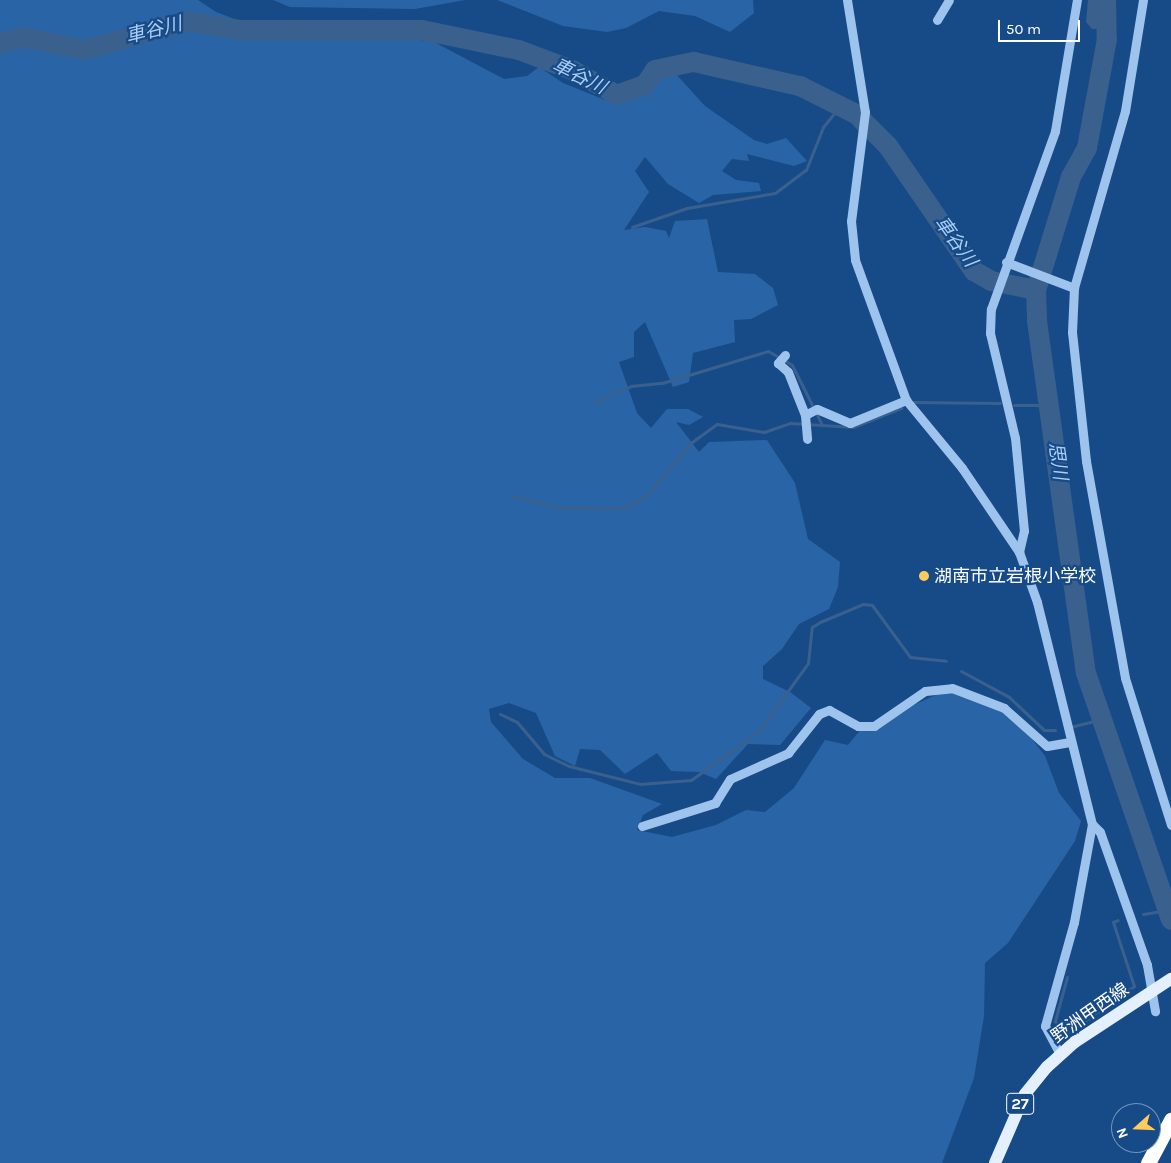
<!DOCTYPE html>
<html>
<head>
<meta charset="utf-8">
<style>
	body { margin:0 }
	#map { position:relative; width:1171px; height:1163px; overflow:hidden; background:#174b88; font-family:Karla,"Noto Sans JP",sans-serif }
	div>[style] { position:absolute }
	.green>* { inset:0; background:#2965a6 }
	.water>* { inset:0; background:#3a608d }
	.stream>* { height:3px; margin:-1.5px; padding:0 1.5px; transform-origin:1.5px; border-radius:1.5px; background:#3a608d }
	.river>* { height:20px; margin:-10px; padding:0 10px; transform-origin:10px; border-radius:10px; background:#3a608d }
	.minor>* { height:9px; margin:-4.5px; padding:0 4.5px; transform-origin:4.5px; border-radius:4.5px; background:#9ec4ee }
	.major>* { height:12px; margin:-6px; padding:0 6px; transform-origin:6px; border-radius:6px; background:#e5f0ff }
	.highway>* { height:15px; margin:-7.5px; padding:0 7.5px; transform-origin:7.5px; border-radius:7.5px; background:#fff }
	.dots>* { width:14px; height:14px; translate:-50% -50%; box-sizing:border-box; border:2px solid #174b88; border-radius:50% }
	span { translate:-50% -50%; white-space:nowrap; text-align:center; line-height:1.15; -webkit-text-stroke:4.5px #174b88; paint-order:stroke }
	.shield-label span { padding:1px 4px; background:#174b88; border:1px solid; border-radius:4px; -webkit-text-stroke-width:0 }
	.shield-label { font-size:16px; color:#fff; font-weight:700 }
	.poi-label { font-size:18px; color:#fff }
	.left { translate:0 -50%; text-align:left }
	.street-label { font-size:18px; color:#fff }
	.water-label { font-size:19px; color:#aacef5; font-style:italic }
	.north { position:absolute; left:1111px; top:1103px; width:50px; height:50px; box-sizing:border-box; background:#174b88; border:1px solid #7493b8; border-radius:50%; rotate:250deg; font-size:14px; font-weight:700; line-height:20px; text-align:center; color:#fff }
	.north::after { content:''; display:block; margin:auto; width:18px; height:22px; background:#ffcc5b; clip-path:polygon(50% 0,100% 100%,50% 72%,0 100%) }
	.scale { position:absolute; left:998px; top:20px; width:82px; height:22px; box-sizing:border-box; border:2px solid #fff; border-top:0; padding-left:6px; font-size:15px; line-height:18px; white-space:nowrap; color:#fff; -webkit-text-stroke:4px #174b88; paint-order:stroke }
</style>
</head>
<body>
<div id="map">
	<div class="green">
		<i style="clip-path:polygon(0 0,198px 0,216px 12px,255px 27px,432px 41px,504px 79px,527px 76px,539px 67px,563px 83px,605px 100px,627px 100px,666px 63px,705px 106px,754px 140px,767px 144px,786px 138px,807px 161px,794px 166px,747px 154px,749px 161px,732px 159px,722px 171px,736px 180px,759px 183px,761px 191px,713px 195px,699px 203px,668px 184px,645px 157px,635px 171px,649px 192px,624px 230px,645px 227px,666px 231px,669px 238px,675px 221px,707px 219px,718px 272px,755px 274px,773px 288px,778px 305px,751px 319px,734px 320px,735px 342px,693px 353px,689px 382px,673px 387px,645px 322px,634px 332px,634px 357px,619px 362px,637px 413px,651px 428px,667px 409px,688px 409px,703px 417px,689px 425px,676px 422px,699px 452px,709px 442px,767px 440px,795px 483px,808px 539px,840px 562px,838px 587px,829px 609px,799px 624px,782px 649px,763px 666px,763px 679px,790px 692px,811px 708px,780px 745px,748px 744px,716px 779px,699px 772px,671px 771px,657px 753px,625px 774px,600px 750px,580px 749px,575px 766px,555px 756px,536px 713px,509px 703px,489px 709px,491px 722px,523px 759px,555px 778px,590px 778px,662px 804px,643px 815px,637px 830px,672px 837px,716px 825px,746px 810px,765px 812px,794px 788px,825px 740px,848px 745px,862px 728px,954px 687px,986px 697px,1019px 722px,1045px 756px,1059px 793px,1081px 821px,1075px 841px,1008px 943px,985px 963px,984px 1016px,974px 1078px,942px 1163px,0 1163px)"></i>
		<i style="clip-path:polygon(273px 0,465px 0,415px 9px,290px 7px)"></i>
		<i style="clip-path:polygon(497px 0,753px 0,754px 13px,730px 32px,695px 16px,659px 11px,626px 28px,607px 32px,563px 26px)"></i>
	</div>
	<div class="water">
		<i style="clip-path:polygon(1088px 0,1110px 0,1105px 51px,1100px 29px,1092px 29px,1086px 22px)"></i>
	</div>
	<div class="stream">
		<i style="left:632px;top:227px;width:58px;rotate:-19.1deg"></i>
		<i style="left:687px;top:208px;width:89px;rotate:-9.7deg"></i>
		<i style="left:775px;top:193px;width:39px;rotate:-37deg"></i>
		<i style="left:806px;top:170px;width:46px;rotate:-68.4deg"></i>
		<i style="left:823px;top:127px;width:27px;rotate:-51deg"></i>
		<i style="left:914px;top:402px;width:86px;rotate:0.7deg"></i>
		<i style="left:594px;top:403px;width:41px;rotate:-24.7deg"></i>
		<i style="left:631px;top:386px;width:31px;rotate:-6deg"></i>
		<i style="left:662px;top:383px;width:111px;rotate:-16.8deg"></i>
		<i style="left:768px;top:351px;width:28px;rotate:30deg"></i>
		<i style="left:792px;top:365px;width:67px;rotate:63.4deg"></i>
		<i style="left:1014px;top:405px;width:33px"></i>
		<i style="left:512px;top:496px;width:45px;rotate:14deg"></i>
		<i style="left:556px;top:507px;width:64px;rotate:0.9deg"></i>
		<i style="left:620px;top:508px;width:26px;rotate:-23deg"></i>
		<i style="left:644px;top:498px;width:74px;rotate:-49.4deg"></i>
		<i style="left:692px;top:442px;width:31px;rotate:-36deg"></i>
		<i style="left:717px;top:424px;width:48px;rotate:9.7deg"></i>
		<i style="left:764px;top:432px;width:28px;rotate:-19deg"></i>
		<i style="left:790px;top:423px;width:63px;rotate:3.6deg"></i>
		<i style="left:853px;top:427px;width:52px;rotate:-21.6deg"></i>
		<i style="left:961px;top:671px;width:55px;rotate:28.4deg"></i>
		<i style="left:1009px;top:697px;width:48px;rotate:43.3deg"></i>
		<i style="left:1044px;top:730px;width:11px"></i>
		<i style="left:500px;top:714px;width:19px;rotate:25deg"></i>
		<i style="left:517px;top:722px;width:42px;rotate:49.8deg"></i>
		<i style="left:544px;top:754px;width:28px;rotate:26deg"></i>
		<i style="left:569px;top:766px;width:73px;rotate:14.2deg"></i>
		<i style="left:640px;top:784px;width:51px;rotate:-4.5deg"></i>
		<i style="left:691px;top:780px;width:84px;rotate:-35.8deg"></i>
		<i style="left:759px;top:731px;width:84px;rotate:-54.2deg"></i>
		<i style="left:808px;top:663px;width:36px;rotate:-84deg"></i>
		<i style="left:812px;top:627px;width:9px;rotate:-32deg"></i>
		<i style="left:820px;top:622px;width:47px;rotate:-22.7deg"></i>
		<i style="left:863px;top:604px;width:9px;rotate:6deg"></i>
		<i style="left:872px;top:605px;width:64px;rotate:53.8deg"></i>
		<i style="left:910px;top:657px;width:36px;rotate:6deg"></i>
		<i style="left:1070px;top:727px;width:30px;rotate:-14deg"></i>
		<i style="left:1143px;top:914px;width:25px;rotate:-9deg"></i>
		<i style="left:1067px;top:977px;width:46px;rotate:105.3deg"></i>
		<i style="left:1055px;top:1021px;width:17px;rotate:50deg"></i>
		<i style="left:1066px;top:1034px;width:83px;rotate:-35.2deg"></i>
		<i style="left:1134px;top:986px;width:67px;rotate:-108.2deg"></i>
		<i style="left:1113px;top:922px;width:5px;rotate:-22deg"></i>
	</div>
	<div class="river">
		<i style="left:1106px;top:0;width:39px;rotate:89deg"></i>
		<i style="left:1107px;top:39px;width:111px;rotate:100.4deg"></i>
		<i style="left:1087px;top:148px;width:33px;rotate:119deg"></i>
		<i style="left:1071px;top:177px;width:118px;rotate:107.2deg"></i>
		<i style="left:1036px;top:290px;width:31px;rotate:88deg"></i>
		<i style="left:1037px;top:321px;width:355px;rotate:82.1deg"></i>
		<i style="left:1086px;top:673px;width:261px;rotate:71deg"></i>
		<i style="left:0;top:44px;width:24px;rotate:-17deg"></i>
		<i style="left:23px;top:37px;width:63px;rotate:11.8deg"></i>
		<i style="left:85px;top:50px;width:105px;rotate:-16deg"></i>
		<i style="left:186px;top:21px;width:56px;rotate:9.3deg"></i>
		<i style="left:241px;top:30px;width:181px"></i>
		<i style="left:422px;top:30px;width:99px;rotate:11.7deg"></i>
		<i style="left:519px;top:50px;width:57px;rotate:20.7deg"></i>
		<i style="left:572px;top:70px;width:51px;rotate:29.1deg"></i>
		<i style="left:617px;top:95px;width:30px;rotate:-20deg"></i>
		<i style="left:645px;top:85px;width:18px;rotate:-56deg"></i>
		<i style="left:655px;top:70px;width:40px;rotate:-12deg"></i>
		<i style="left:694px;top:62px;width:109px;rotate:12.8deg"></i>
		<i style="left:800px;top:86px;width:63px;rotate:26.6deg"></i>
		<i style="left:856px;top:114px;width:45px;rotate:45deg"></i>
		<i style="left:888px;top:146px;width:152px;rotate:55.5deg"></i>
		<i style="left:974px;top:271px;width:20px;rotate:30deg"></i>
		<i style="left:991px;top:281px;width:46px;rotate:11.3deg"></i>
	</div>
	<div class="minor">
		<i style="left:847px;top:0;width:113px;rotate:80.9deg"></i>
		<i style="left:865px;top:112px;width:110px;rotate:97.3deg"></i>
		<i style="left:851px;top:221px;width:39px;rotate:84deg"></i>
		<i style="left:855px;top:260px;width:149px;rotate:70deg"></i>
		<i style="left:906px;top:400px;width:88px;rotate:50.5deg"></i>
		<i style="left:962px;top:468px;width:102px;rotate:55.8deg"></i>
		<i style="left:1019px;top:552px;width:53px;rotate:70.2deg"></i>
		<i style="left:1037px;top:602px;width:229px;rotate:76.1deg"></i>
		<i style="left:1092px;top:824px;width:100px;rotate:100.4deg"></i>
		<i style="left:1074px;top:922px;width:108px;rotate:105.6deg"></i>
		<i style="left:1045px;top:1026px;width:32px;rotate:62deg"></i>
		<i style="left:1143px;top:0;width:112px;rotate:99.2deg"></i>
		<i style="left:1125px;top:111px;width:184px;rotate:106.1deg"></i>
		<i style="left:1074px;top:288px;width:44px;rotate:92.6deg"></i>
		<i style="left:1072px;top:332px;width:130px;rotate:83.8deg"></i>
		<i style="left:1086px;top:461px;width:220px;rotate:79.8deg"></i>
		<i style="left:1125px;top:678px;width:154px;rotate:72.6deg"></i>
		<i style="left:937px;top:20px;width:23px;rotate:-59deg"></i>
		<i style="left:1006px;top:262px;width:73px;rotate:20.9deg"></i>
		<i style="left:785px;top:355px;width:11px;rotate:131deg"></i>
		<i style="left:778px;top:363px;width:13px;rotate:42deg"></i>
		<i style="left:788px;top:372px;width:46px;rotate:68.4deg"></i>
		<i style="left:805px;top:415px;width:13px;rotate:-27deg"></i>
		<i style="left:817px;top:409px;width:36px;rotate:23deg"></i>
		<i style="left:850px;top:423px;width:61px;rotate:-22.3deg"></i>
		<i style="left:805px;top:415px;width:24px;rotate:85deg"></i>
		<i style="left:1019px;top:552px;width:22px;rotate:-77deg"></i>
		<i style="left:1024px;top:531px;width:93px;rotate:-95.5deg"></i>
		<i style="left:1015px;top:438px;width:108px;rotate:-103.4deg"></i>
		<i style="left:990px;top:333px;width:24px;rotate:-88deg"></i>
		<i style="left:991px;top:309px;width:189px;rotate:-70.2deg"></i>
		<i style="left:1055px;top:131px;width:133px;rotate:-80.5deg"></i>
		<i style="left:1092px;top:824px;width:11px;rotate:45deg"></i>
		<i style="left:1100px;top:832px;width:141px;rotate:70.5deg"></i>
		<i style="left:1147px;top:965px;width:47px;rotate:80.1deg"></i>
		<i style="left:642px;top:826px;width:77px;rotate:-17.5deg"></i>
		<i style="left:715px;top:803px;width:28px;rotate:-58deg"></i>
		<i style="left:730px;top:779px;width:64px;rotate:-24.1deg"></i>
		<i style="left:788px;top:753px;width:50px;rotate:-51.5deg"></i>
		<i style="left:819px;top:714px;width:11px;rotate:-22deg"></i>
		<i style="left:829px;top:710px;width:33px;rotate:29deg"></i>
		<i style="left:858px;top:726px;width:16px"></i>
		<i style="left:874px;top:726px;width:62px;rotate:-34.5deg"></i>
		<i style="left:925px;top:691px;width:27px;rotate:-6deg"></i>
		<i style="left:952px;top:688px;width:56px;rotate:21deg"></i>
		<i style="left:1004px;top:708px;width:57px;rotate:41.5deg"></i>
		<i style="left:1047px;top:746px;width:23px;rotate:-10deg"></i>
	</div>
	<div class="major">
		<i style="left:995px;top:1163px;width:75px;rotate:-66.5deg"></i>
		<i style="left:1025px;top:1094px;width:35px;rotate:-51deg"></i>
		<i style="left:1047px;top:1067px;width:38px;rotate:-42deg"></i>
		<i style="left:1075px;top:1042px;width:115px;rotate:-33.3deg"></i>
	</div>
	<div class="highway">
		<i style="left:1148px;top:1163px;width:49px;rotate:-61.9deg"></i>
	</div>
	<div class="dots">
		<i style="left:924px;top:576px;background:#ffcc5b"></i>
	</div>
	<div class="shield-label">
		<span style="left:1020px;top:1104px">27</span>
	</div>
	<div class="poi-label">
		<span class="left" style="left:934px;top:576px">湖南市立岩根小学校</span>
	</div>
	<div class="street-label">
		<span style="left:1090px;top:1013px;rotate:-35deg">野洲甲西線</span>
	</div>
	<div class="water-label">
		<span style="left:154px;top:31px;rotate:-14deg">車谷川</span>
		<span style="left:579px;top:77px;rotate:26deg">車谷川</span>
		<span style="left:955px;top:242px;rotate:54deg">車谷川</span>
		<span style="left:1057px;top:461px;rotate:82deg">思川</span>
	</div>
	<div class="north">N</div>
	<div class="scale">50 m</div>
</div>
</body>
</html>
